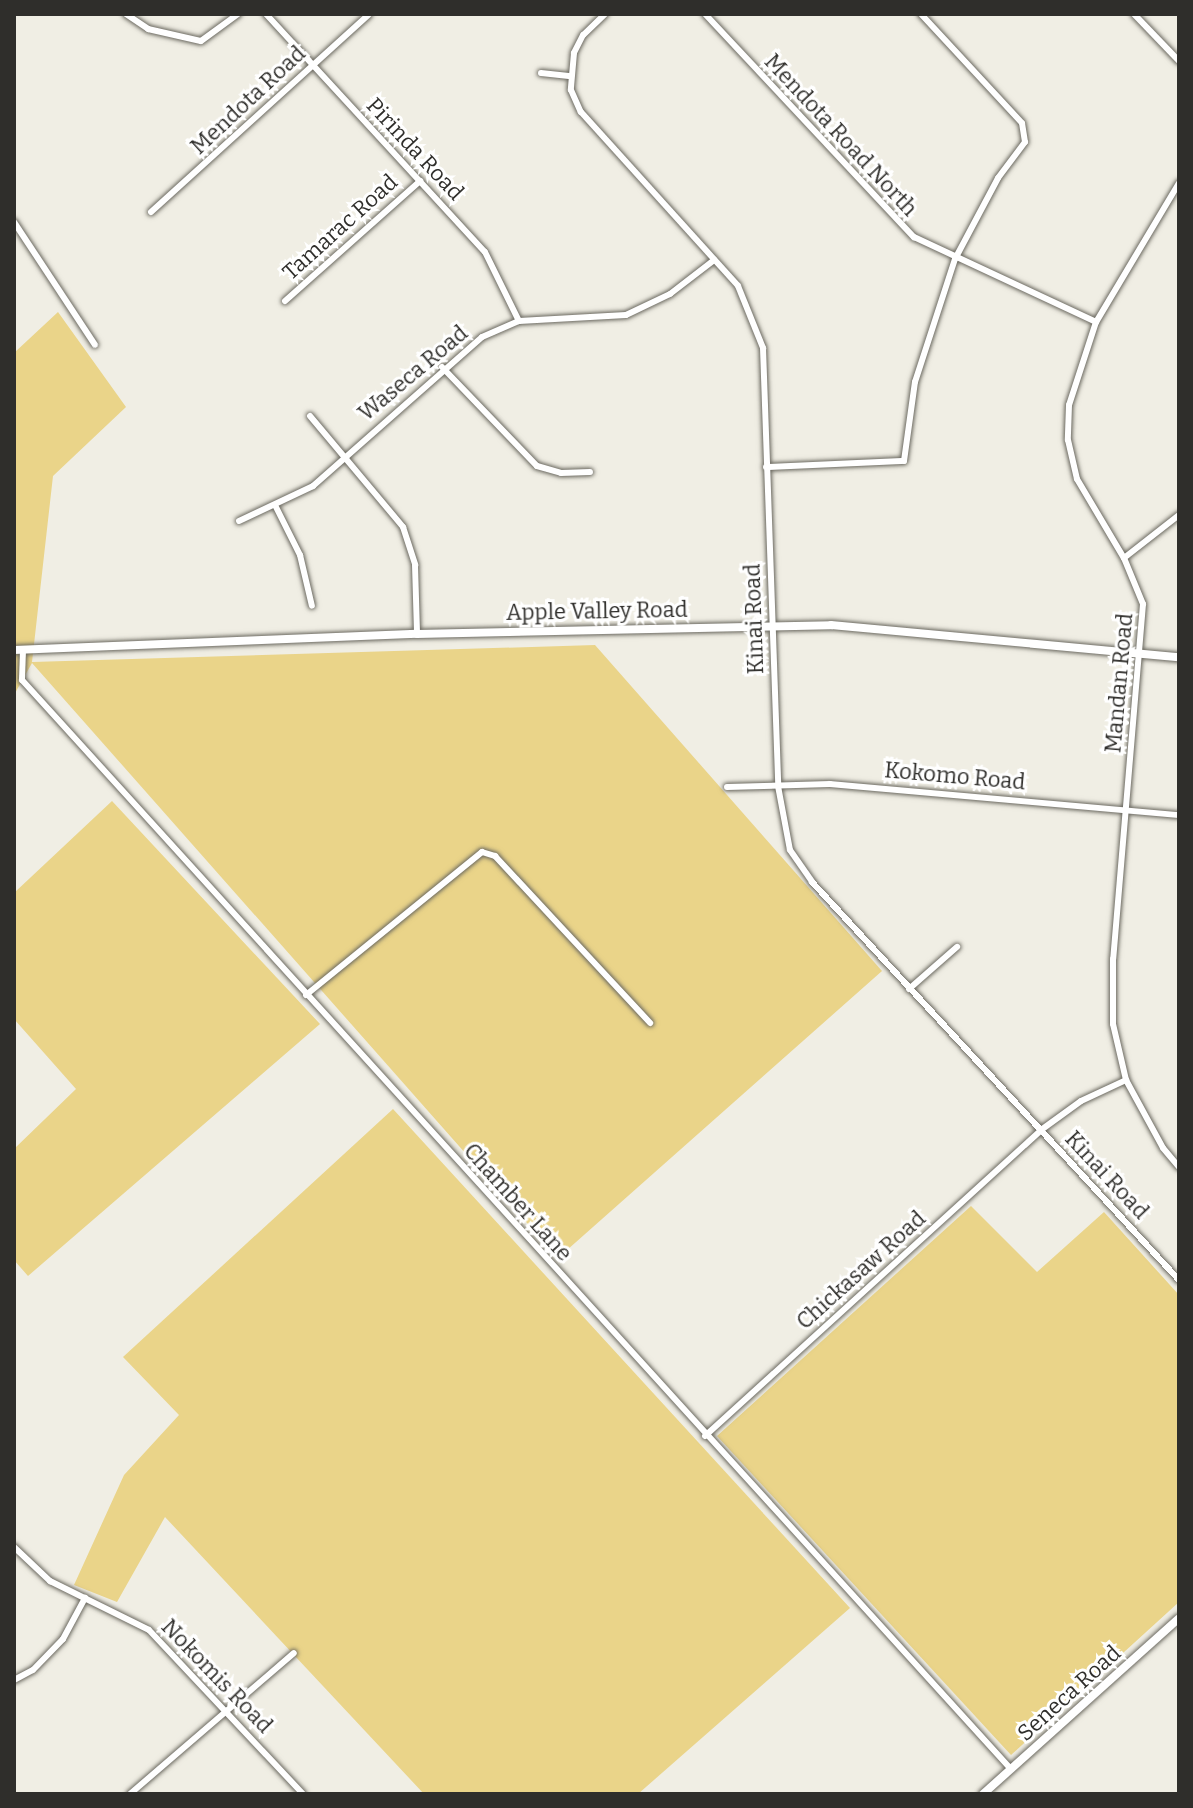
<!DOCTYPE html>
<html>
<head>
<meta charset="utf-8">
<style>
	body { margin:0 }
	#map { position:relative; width:1193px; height:1808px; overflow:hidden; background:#f0eee4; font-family:Bitter,serif }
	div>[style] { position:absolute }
	.green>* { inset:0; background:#ead489 }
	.roads { filter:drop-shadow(0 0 2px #6b6960) drop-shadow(0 0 2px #6b6960) }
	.street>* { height:6px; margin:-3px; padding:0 3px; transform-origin:3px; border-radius:3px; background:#fff }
	.secondary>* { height:8px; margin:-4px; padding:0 4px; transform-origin:4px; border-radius:4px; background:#fff }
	span { translate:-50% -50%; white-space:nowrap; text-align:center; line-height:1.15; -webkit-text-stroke:6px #fff; paint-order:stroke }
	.street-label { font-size:22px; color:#2f2e2b }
	.frame { position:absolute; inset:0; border:16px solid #2f2e2b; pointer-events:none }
</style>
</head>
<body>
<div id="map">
	<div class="green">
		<i style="clip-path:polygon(58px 312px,126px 407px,53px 476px,32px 662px,595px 645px,882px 971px,558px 1258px,32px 663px,14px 695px,14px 353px)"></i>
		<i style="clip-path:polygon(112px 801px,320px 1024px,28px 1276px,14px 1260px,14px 1149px,76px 1089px,14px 1019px,14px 893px)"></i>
		<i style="clip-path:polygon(393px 1109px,850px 1608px,638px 1794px,424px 1794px,165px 1517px,117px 1602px,74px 1585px,124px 1475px,179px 1415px,123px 1357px)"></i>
		<i style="clip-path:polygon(971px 1206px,1037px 1272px,1104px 1212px,1179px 1295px,1179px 1602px,1011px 1755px,717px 1436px)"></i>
	</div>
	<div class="roads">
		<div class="street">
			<i style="left:126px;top:14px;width:27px;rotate:34deg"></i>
			<i style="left:148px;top:29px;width:54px;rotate:12.8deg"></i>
			<i style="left:201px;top:41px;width:46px;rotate:-36.1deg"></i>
			<i style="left:266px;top:14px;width:323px;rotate:47.4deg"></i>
			<i style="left:485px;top:252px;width:77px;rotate:63.8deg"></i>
			<i style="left:605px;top:14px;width:30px;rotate:136deg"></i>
			<i style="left:583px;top:35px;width:20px;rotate:117deg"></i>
			<i style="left:574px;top:53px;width:37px;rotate:95deg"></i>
			<i style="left:571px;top:90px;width:24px;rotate:66deg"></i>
			<i style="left:581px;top:112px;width:234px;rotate:47.9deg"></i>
			<i style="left:738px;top:286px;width:67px;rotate:68deg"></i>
			<i style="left:763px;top:348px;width:438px;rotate:88deg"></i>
			<i style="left:778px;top:786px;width:65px;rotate:79.4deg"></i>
			<i style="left:790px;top:850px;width:39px;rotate:55deg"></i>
			<i style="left:812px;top:882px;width:541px;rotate:47.32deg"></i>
			<i style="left:705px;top:14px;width:306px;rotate:46.9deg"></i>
			<i style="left:914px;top:237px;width:201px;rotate:25deg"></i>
			<i style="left:1134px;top:14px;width:65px;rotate:46.2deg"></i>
			<i style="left:541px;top:73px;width:28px;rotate:6deg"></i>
			<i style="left:1179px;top:183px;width:162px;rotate:120.8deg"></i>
			<i style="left:1096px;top:322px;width:87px;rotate:108deg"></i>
			<i style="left:1069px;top:405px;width:35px;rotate:92deg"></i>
			<i style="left:1068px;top:440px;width:40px;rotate:77deg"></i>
			<i style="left:1077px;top:479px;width:92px;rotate:59.3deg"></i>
			<i style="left:1124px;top:558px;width:50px;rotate:67.6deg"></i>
			<i style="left:1143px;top:604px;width:356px;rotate:94.8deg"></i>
			<i style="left:1113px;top:959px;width:65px;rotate:90deg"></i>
			<i style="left:1113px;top:1024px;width:57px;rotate:76.9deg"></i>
			<i style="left:1126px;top:1080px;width:77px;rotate:61.4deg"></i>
			<i style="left:1163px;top:1148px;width:25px;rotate:50deg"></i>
			<i style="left:151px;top:212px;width:294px;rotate:-42.2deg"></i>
			<i style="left:14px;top:222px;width:147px;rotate:56.6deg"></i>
			<i style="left:285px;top:301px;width:181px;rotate:-41.6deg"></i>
			<i style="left:442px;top:367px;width:137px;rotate:46.2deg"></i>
			<i style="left:537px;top:466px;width:25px;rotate:16deg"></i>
			<i style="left:561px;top:473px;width:29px;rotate:-2deg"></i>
			<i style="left:310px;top:416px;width:145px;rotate:50deg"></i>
			<i style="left:403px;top:527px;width:40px;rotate:72deg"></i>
			<i style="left:415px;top:565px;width:69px;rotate:88.3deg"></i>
			<i style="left:766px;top:467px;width:138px;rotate:-2.5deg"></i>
			<i style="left:904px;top:461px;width:80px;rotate:-82.1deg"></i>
			<i style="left:915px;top:382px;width:129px;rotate:-72deg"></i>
			<i style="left:955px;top:259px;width:92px;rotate:-62deg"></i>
			<i style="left:998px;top:178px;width:45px;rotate:-53.1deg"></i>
			<i style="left:1025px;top:142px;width:19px;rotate:-99deg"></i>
			<i style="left:1022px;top:123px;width:149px;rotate:-132.8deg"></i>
			<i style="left:276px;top:507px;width:54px;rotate:63.4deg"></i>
			<i style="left:300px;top:555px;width:52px;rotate:76.8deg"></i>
			<i style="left:239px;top:521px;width:82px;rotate:-25.3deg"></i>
			<i style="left:313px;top:486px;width:225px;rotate:-41.4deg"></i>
			<i style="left:482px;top:337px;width:40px;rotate:-23.4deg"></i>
			<i style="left:519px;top:321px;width:107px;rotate:-3.2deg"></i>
			<i style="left:626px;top:315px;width:49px;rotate:-25.5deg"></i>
			<i style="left:670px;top:294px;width:56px;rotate:-37.7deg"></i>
			<i style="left:1124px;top:558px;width:70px;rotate:-38deg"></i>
			<i style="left:23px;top:650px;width:30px;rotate:92deg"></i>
			<i style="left:22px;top:680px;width:1471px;rotate:47.76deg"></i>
			<i style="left:727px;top:787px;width:103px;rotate:-1.7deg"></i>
			<i style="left:830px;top:784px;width:350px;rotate:5.1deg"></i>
			<i style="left:909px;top:989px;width:64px;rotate:-41.2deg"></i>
			<i style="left:306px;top:995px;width:227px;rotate:-39.1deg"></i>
			<i style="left:482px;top:852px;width:14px;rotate:17deg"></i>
			<i style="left:495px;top:856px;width:228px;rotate:47.1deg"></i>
			<i style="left:705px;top:1436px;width:454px;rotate:-42.3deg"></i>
			<i style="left:1041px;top:1130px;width:49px;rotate:-35.9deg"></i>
			<i style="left:1081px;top:1101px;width:50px;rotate:-25deg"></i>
			<i style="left:14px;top:1547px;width:50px;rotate:43.4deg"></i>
			<i style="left:50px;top:1581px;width:110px;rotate:26.3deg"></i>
			<i style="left:149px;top:1630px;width:225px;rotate:46.8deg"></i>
			<i style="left:14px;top:1680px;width:21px;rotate:-28deg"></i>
			<i style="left:33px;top:1670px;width:43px;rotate:-45.9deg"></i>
			<i style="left:63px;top:1639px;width:47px;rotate:-61.8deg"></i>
			<i style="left:130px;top:1794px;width:216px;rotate:-40.7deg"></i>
		</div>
		<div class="secondary">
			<i style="left:14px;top:650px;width:403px;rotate:-2.3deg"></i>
			<i style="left:417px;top:634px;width:414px;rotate:-1.2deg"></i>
			<i style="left:831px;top:625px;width:349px;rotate:5.3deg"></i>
			<i style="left:983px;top:1794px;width:263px;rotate:-41.9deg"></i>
		</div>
	</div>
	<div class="street-label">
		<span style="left:248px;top:100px;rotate:-43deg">Mendota Road</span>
		<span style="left:841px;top:135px;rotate:47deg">Mendota Road North</span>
		<span style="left:415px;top:149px;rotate:47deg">Pirinda Road</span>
		<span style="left:340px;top:227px;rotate:-42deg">Tamarac Road</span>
		<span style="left:413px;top:373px;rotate:-40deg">Waseca Road</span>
		<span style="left:597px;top:611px;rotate:-1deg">Apple Valley Road</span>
		<span style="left:754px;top:619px;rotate:-92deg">Kinai Road</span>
		<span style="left:1119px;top:683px;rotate:-85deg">Mandan Road</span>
		<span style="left:955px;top:776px;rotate:5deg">Kokomo Road</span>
		<span style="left:1107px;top:1175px;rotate:47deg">Kinai Road</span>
		<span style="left:518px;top:1202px;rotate:48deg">Chamber Lane</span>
		<span style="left:861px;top:1270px;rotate:-42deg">Chickasaw Road</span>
		<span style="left:217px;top:1676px;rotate:46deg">Nokomis Road</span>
		<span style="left:1069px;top:1693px;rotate:-42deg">Seneca Road</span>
	</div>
	<div class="frame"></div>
</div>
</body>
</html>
